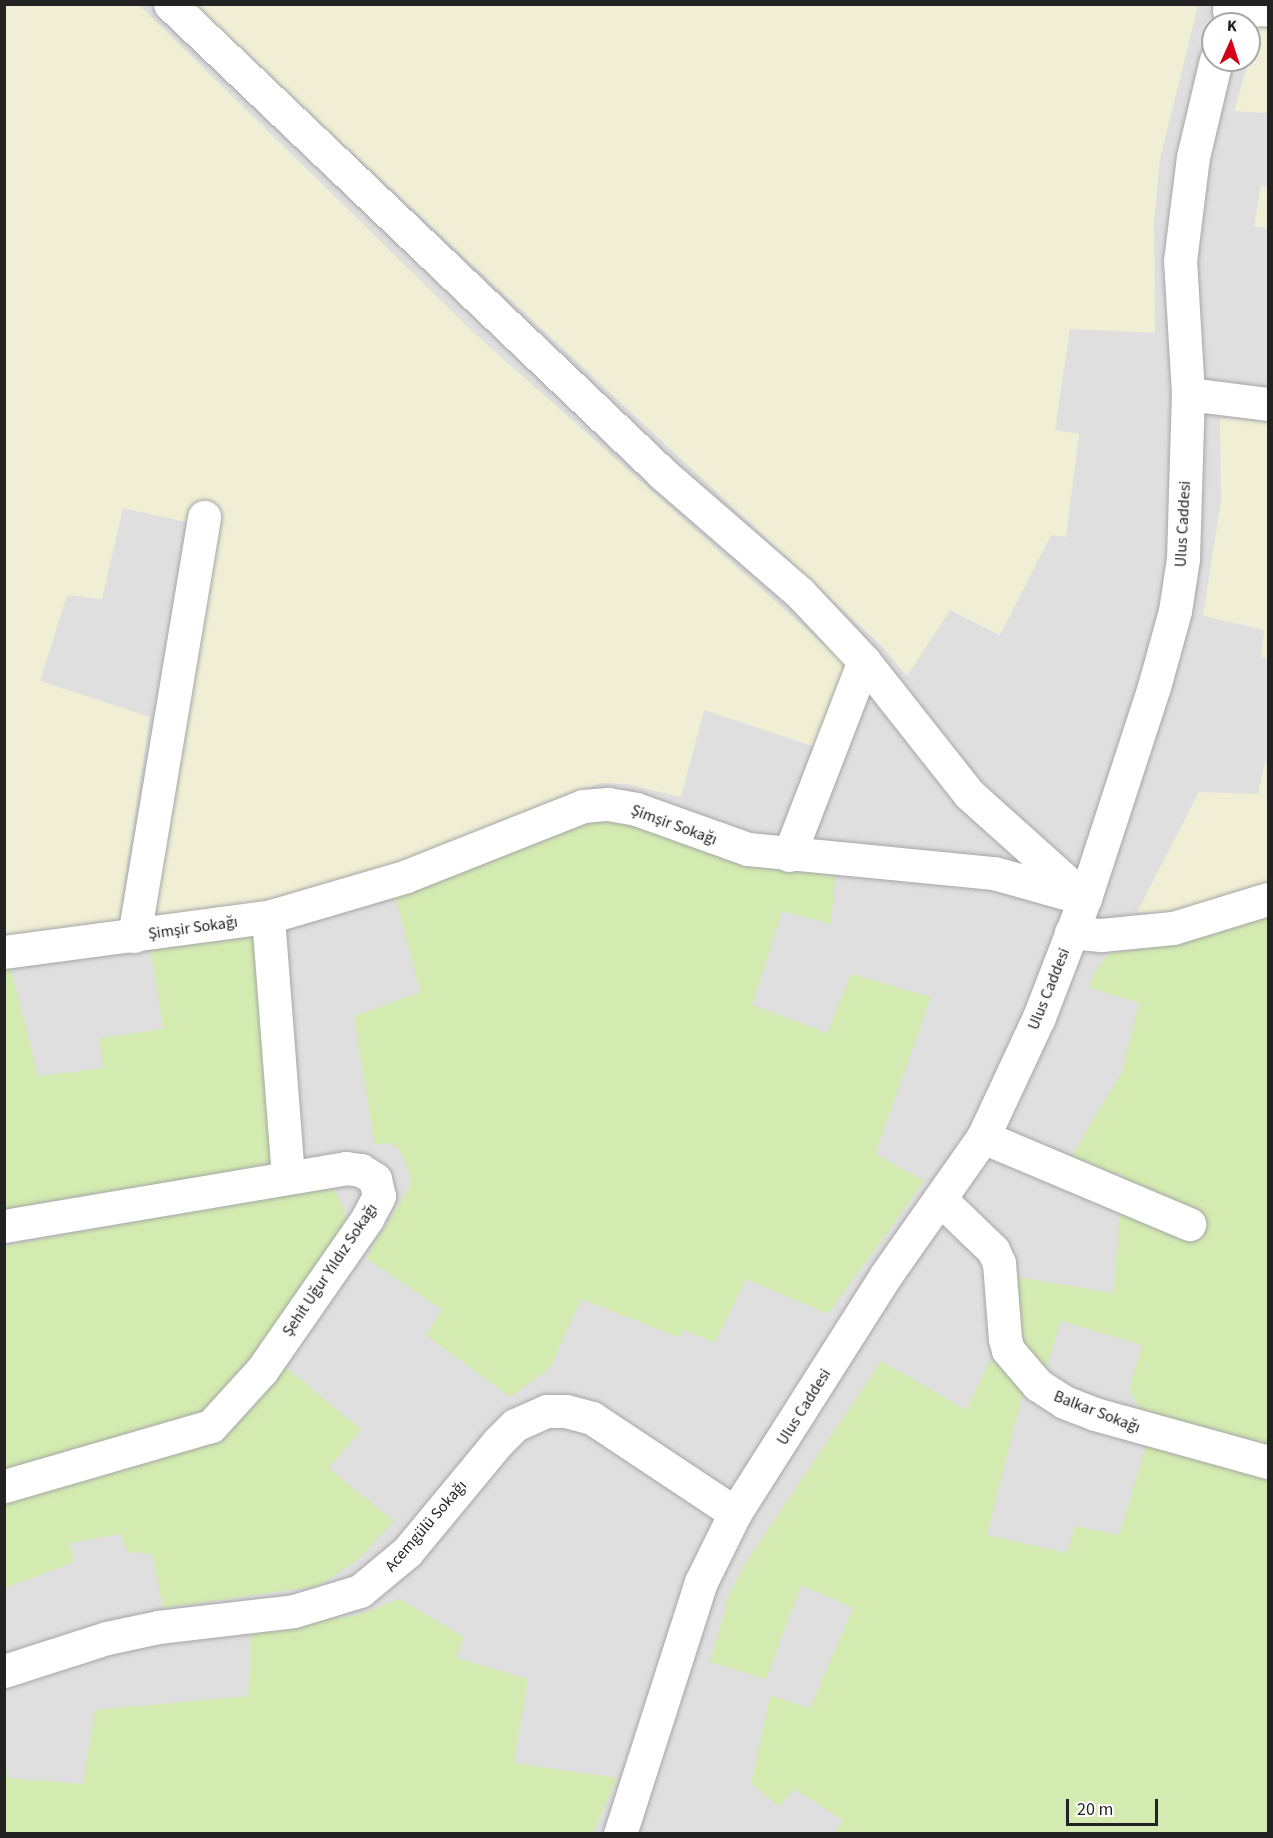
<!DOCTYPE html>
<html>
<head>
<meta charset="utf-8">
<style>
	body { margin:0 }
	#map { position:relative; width:1273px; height:1838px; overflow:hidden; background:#f2eee9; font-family:"Source Sans 3",sans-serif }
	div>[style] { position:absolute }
	.residential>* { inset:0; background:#e0dfdf }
	.farmland>* { inset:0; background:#f0efd5 }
	.grass>* { inset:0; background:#d3ebb0 }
	.roads { filter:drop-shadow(0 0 2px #a6a6a6) drop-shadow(0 0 2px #a6a6a6) }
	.minor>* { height:33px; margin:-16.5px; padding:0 16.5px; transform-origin:16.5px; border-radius:16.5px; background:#fff }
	span { translate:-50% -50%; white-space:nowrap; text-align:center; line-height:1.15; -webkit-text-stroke:6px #fff; paint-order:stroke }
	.street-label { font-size:16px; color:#222 }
	.frame { position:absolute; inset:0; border:6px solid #222; pointer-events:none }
	.north { position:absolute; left:1201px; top:12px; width:60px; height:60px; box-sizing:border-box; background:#fff; border:2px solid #a7a7a7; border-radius:50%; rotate:3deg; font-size:16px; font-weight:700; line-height:24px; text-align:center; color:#222 }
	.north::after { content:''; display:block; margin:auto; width:21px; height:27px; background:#d30017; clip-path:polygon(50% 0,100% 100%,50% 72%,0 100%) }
	.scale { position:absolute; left:1066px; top:1799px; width:92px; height:27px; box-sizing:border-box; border:3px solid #222; border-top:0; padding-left:8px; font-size:18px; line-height:21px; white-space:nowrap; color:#222; -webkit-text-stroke:4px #fff; paint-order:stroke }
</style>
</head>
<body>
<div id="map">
	<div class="residential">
		<i style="clip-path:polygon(evenodd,5px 5px,1268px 5px,1268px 1833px,5px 1833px,5px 5px,1213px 24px,1249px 24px,1249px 60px,1213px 60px,1213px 24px)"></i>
	</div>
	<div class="farmland">
		<i style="clip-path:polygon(4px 5px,139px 5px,473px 332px,848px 666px,815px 747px,704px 710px,681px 797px,627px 784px,600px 783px,433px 851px,288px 898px,148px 924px,213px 528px,123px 508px,102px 599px,67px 595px,40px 681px,150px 717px,118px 924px,5px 936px)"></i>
		<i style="clip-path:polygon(194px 5px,1198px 5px,1160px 159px,1154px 222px,1155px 333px,1070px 329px,1055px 430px,1079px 434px,1066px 537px,1051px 535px,1000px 635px,950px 610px,907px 676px,882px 646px)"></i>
		<i style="clip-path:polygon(1259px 26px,1268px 26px,1268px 113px,1234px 111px)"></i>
		<i style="clip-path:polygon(1261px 186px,1268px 187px,1268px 229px,1254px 226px)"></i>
		<i style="clip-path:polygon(1220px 418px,1268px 422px,1268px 659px,1261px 658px,1264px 630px,1203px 616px,1221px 500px)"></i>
		<i style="clip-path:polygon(1266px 758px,1268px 882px,1193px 911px,1170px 915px,1137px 912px,1199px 792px,1258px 794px)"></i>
	</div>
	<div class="grass">
		<i style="clip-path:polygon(621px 817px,735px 860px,835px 876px,831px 924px,782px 911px,752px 1005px,827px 1033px,851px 974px,931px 997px,875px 1154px,924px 1181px,828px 1314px,746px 1279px,715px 1343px,684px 1330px,678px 1337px,581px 1299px,550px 1368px,510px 1397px,426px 1335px,442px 1310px,366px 1258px,410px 1186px,408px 1167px,399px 1149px,389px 1143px,374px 1144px,354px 1016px,420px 992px,395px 895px,578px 822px)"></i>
		<i style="clip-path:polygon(1268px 915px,1268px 1448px,1156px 1420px,1136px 1403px,1129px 1389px,1142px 1345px,1061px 1321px,1044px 1375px,1029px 1358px,1018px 1329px,1017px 1277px,1113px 1293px,1123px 1176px,1071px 1157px,1122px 1071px,1139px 1003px,1088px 987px,1096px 970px,1109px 953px,1180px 944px)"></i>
		<i style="clip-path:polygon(252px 929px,274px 1165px,5px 1211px,5px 966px,10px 965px,38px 1076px,103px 1068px,99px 1038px,163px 1029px,150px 947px)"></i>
		<i style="clip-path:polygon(310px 1188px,335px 1190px,349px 1223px,218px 1408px,5px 1470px,5px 1246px)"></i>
		<i style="clip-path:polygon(990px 1360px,1024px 1388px,987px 1535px,1067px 1553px,1075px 1526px,1119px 1535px,1147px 1443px,1268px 1471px,1268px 1833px,835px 1833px,843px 1820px,794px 1789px,779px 1806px,751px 1784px,770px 1696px,810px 1708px,853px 1608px,801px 1585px,766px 1679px,710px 1662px,729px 1595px,744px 1565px,881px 1361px,966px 1410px)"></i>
		<i style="clip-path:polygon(282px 1364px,361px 1430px,328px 1468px,394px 1521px,356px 1561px,318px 1586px,163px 1608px,152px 1554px,128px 1552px,120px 1534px,70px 1543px,74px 1562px,5px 1588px,5px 1502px,194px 1444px)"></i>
		<i style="clip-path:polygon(400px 1599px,464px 1637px,456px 1658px,528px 1679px,514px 1763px,617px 1778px,593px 1833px,5px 1834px,4px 1762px,9px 1778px,83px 1784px,95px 1710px,248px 1696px,251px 1631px,356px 1615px)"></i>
	</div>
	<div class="roads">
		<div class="minor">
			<i style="left:170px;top:4px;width:681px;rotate:43.63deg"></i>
			<i style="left:663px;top:474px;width:181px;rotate:41deg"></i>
			<i style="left:800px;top:593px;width:93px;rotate:46.7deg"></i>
			<i style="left:864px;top:661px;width:169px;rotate:51.7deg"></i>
			<i style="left:969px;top:794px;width:156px;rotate:41.9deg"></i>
			<i style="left:1229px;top:10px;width:39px;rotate:-1deg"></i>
			<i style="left:1188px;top:394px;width:81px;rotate:7.1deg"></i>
			<i style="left:789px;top:855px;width:208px;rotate:-68.9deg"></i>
			<i style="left:268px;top:917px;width:261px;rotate:85.6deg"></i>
			<i style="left:1071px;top:932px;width:30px;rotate:6deg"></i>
			<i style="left:1101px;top:935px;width:72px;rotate:-5.6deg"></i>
			<i style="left:1173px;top:928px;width:99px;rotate:-17deg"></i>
			<i style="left:134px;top:936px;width:425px;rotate:-80.5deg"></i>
			<i style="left:4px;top:952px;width:266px;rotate:-7.6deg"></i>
			<i style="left:268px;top:917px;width:142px;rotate:-16.4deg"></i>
			<i style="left:404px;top:877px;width:193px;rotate:-21.6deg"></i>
			<i style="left:583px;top:806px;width:25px;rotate:-5deg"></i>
			<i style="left:608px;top:804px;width:28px;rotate:10deg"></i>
			<i style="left:636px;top:809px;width:119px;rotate:19.7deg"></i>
			<i style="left:748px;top:849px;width:247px;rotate:5.6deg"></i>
			<i style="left:994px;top:873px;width:85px;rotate:15.7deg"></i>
			<i style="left:983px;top:1137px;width:224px;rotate:22.9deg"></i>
			<i style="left:940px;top:1199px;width:74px;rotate:43.9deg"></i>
			<i style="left:993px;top:1250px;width:14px;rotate:65deg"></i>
			<i style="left:999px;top:1263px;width:76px;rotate:85.5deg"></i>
			<i style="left:1005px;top:1339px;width:11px;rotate:75deg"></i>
			<i style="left:1008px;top:1350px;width:46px;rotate:49.4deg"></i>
			<i style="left:1038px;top:1385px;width:31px;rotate:33deg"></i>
			<i style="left:1064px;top:1402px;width:33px;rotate:21deg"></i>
			<i style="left:1095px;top:1414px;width:180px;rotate:15.5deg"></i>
			<i style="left:4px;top:1226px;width:347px;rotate:-9.6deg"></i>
			<i style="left:346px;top:1168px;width:15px;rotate:8deg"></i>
			<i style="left:361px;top:1170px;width:17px;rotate:33deg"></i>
			<i style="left:375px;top:1179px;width:17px;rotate:77deg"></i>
			<i style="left:379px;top:1196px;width:26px;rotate:118deg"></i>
			<i style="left:367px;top:1219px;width:184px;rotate:124.8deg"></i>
			<i style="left:262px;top:1370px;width:76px;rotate:132.3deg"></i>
			<i style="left:211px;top:1426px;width:216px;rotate:163.8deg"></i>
			<i style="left:4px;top:1671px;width:108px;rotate:-17.8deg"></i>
			<i style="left:107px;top:1638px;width:52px;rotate:-12.2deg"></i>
			<i style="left:158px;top:1627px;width:137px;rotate:-6.7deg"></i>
			<i style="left:294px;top:1611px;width:69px;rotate:-16.9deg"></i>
			<i style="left:360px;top:1591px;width:61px;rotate:-39.7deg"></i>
			<i style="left:407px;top:1552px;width:143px;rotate:-50.4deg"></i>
			<i style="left:498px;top:1442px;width:24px;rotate:-45deg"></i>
			<i style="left:515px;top:1425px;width:35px;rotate:-24deg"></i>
			<i style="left:547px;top:1411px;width:19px"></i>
			<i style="left:566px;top:1411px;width:27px;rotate:15deg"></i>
			<i style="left:592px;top:1418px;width:172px;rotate:33.6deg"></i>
			<i style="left:620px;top:1834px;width:265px;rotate:-72.2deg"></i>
			<i style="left:701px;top:1582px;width:77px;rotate:-63.8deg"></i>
			<i style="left:735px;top:1513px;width:282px;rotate:-57.6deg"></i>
			<i style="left:886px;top:1275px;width:169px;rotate:-54.9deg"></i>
			<i style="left:983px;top:1137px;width:132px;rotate:-65deg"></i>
			<i style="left:1039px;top:1017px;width:128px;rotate:-68.9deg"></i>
			<i style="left:1085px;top:898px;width:222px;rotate:-71.9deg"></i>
			<i style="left:1154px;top:687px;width:79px;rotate:-74.6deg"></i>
			<i style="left:1175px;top:611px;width:53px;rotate:-81.3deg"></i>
			<i style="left:1183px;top:559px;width:165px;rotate:-88.3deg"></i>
			<i style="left:1188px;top:394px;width:133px;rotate:-93.4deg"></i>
			<i style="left:1180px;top:261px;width:105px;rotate:-82.9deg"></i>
			<i style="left:1193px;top:157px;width:100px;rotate:-76.7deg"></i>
		</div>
	</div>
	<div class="street-label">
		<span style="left:1183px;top:524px;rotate:-87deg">Ulus Caddesi</span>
		<span style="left:674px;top:825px;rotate:20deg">Şimşir Sokağı</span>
		<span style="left:193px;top:928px;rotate:-8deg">Şimşir Sokağı</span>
		<span style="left:1049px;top:989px;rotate:-68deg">Ulus Caddesi</span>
		<span style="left:330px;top:1270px;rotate:-56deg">Şehit Uğur Yıldız Sokağı</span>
		<span style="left:804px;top:1407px;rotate:-58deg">Ulus Caddesi</span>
		<span style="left:1097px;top:1412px;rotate:21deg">Balkar Sokağı</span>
		<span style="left:426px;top:1526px;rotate:-49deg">Acemgülü Sokağı</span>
	</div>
	<div class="frame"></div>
	<div class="north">K</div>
	<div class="scale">20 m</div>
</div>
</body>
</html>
